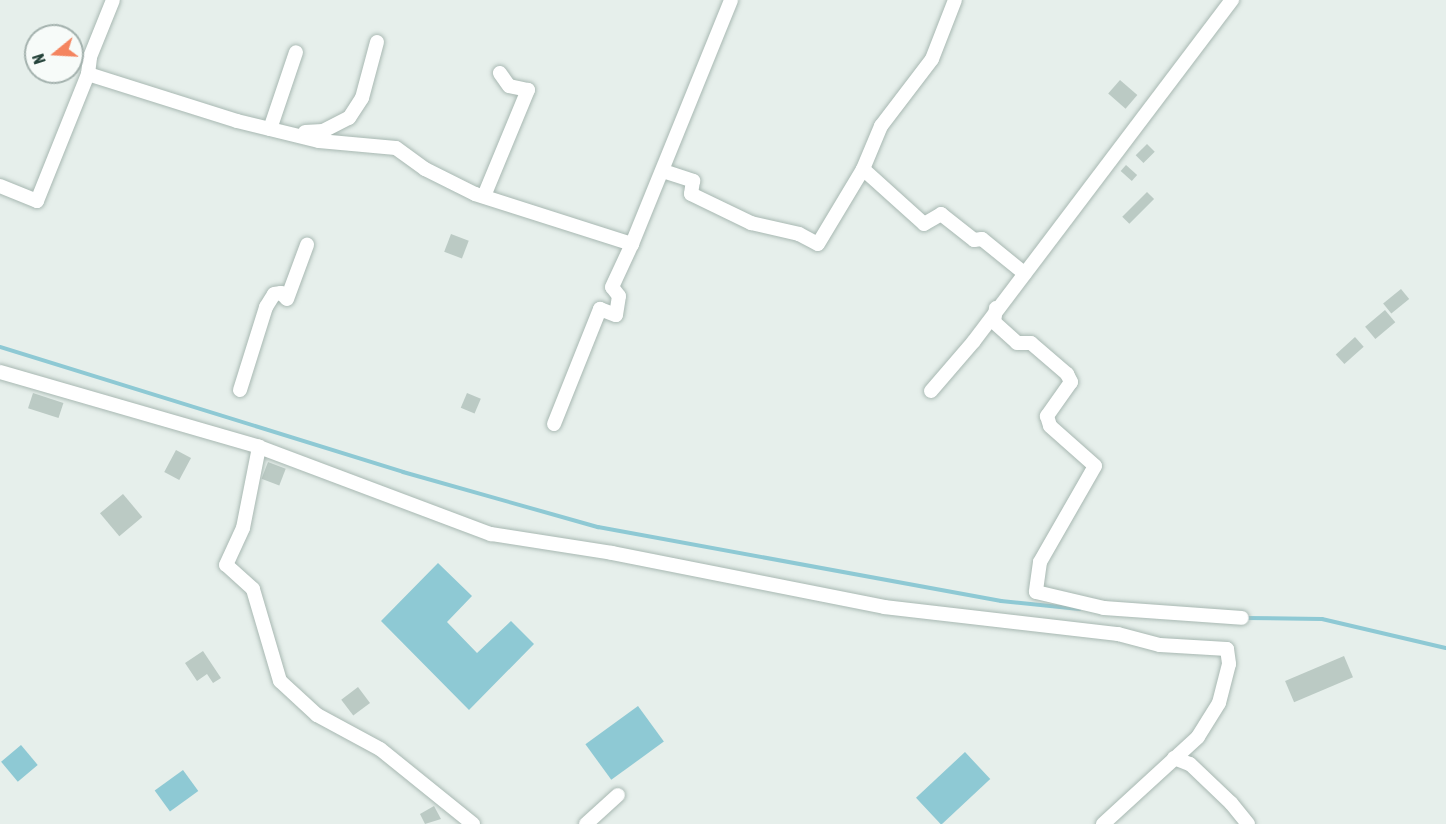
<!DOCTYPE html>
<html>
<head>
<meta charset="utf-8">
<style>
	body { margin:0 }
	#map { position:relative; width:1446px; height:824px; overflow:hidden; background:#e6efeb; font-family:"Asap Condensed",sans-serif }
	div>[style] { position:absolute }
	.water>* { inset:0; background:#8ec9d4; transform-origin:0 0 }
	.stream>* { height:4px; margin:-2px; padding:0 2px; transform-origin:2px; border-radius:2px; background:#8ec9d4 }
	.building>* { inset:0; background:#bbcac4; transform-origin:0 0 }
	.roads { filter:drop-shadow(0 0 2px #a8b8b2) drop-shadow(0 0 2px #a8b8b2) }
	.street>* { height:14px; margin:-7px; padding:0 7px; transform-origin:7px; border-radius:7px; background:#fff }
	span { translate:-50% -50%; white-space:nowrap; text-align:center; line-height:1.15; -webkit-text-stroke:5px #f7fbf9; paint-order:stroke }
	.north { position:absolute; left:24px; top:24px; width:60px; height:60px; box-sizing:border-box; background:#f7fbf9; border:2px solid #a3b1ad; border-radius:50%; rotate:252deg; font-size:16px; font-weight:700; line-height:24px; text-align:center; color:#24423a }
	.north::after { content:''; display:block; margin:auto; width:21px; height:27px; background:#f4845f; clip-path:polygon(50% 0,100% 100%,50% 72%,0 100%) }
</style>
</head>
<body>
<div id="map">
	<div class="water">
		<i style="clip-path:polygon(438px 563px,472px 596px,447px 622px,477px 653px,511px 621px,534px 644px,469px 710px,381px 621px)"></i>
		<i style="left:638px;top:706px;width:44px;height:65px;rotate:54deg"></i>
		<i style="left:21px;top:745px;width:26px;height:26px;rotate:50deg"></i>
		<i style="left:965px;top:752px;width:37px;height:67px;rotate:47deg"></i>
		<i style="left:183px;top:770px;width:26px;height:35px;rotate:54deg"></i>
	</div>
	<div class="stream">
		<i style="left:0;top:347px;width:422px;rotate:17.2deg"></i>
		<i style="left:403px;top:472px;width:203px;rotate:15.8deg"></i>
		<i style="left:598px;top:527px;width:410px;rotate:10.4deg"></i>
		<i style="left:1001px;top:601px;width:79px;rotate:5.8deg"></i>
		<i style="left:1246px;top:618px;width:76px;rotate:0.8deg"></i>
		<i style="left:1322px;top:619px;width:127px;rotate:13.2deg"></i>
	</div>
	<div class="building">
		<i style="left:1120px;top:80px;width:23px;height:18px;rotate:41deg"></i>
		<i style="left:1147px;top:144px;width:11px;height:16px;rotate:45deg"></i>
		<i style="left:1126px;top:165px;width:15px;height:8px;rotate:42deg"></i>
		<i style="left:1147px;top:192px;width:10px;height:35px;rotate:45deg"></i>
		<i style="left:451px;top:234px;width:19px;height:19px;rotate:21deg"></i>
		<i style="left:1401px;top:289px;width:13px;height:23px;rotate:51deg"></i>
		<i style="left:1385px;top:310px;width:16px;height:26px;rotate:50deg"></i>
		<i style="left:1355px;top:337px;width:13px;height:26px;rotate:48deg"></i>
		<i style="left:33px;top:393px;width:32px;height:16px;rotate:18deg"></i>
		<i style="left:467px;top:393px;width:15px;height:16px;rotate:23deg"></i>
		<i style="left:176px;top:450px;width:17px;height:25px;rotate:28deg"></i>
		<i style="left:268px;top:462px;width:19px;height:18px;rotate:21deg"></i>
		<i style="left:123px;top:494px;width:30px;height:30px;rotate:50deg"></i>
		<i style="clip-path:polygon(203px 651px,221px 678px,213px 683px,207px 674px,197px 681px,185px 663px)"></i>
		<i style="left:1344px;top:656px;width:23px;height:64px;rotate:67deg"></i>
		<i style="left:358px;top:687px;width:20px;height:21px;rotate:53deg"></i>
		<i style="clip-path:polygon(434px 806px,441px 819px,425px 824px,420px 814px)"></i>
	</div>
	<div class="roads">
		<div class="street">
			<i style="left:88px;top:74px;width:17px;rotate:-83deg"></i>
			<i style="left:90px;top:57px;width:61px;rotate:-68deg"></i>
			<i style="left:270px;top:129px;width:81px;rotate:-71.3deg"></i>
			<i style="left:305px;top:132px;width:18px;rotate:-3deg"></i>
			<i style="left:323px;top:131px;width:29px;rotate:-27deg"></i>
			<i style="left:349px;top:118px;width:24px;rotate:-57deg"></i>
			<i style="left:362px;top:98px;width:58px;rotate:-75deg"></i>
			<i style="left:863px;top:169px;width:82px;rotate:42deg"></i>
			<i style="left:924px;top:224px;width:20px;rotate:-30deg"></i>
			<i style="left:941px;top:214px;width:42px;rotate:38.2deg"></i>
			<i style="left:974px;top:240px;width:8px;rotate:-7deg"></i>
			<i style="left:982px;top:239px;width:55px;rotate:39.1deg"></i>
			<i style="left:663px;top:171px;width:32px;rotate:18deg"></i>
			<i style="left:693px;top:181px;width:13px;rotate:99deg"></i>
			<i style="left:691px;top:194px;width:67px;rotate:25.8deg"></i>
			<i style="left:751px;top:223px;width:49px;rotate:12.9deg"></i>
			<i style="left:799px;top:234px;width:21px;rotate:28deg"></i>
			<i style="left:818px;top:244px;width:87px;rotate:-59deg"></i>
			<i style="left:863px;top:169px;width:47px;rotate:-67.3deg"></i>
			<i style="left:881px;top:126px;width:84px;rotate:-52.7deg"></i>
			<i style="left:932px;top:59px;width:63px;rotate:-68.7deg"></i>
			<i style="left:0;top:186px;width:40px;rotate:22deg"></i>
			<i style="left:37px;top:201px;width:137px;rotate:-68.1deg"></i>
			<i style="left:88px;top:74px;width:156px;rotate:17.5deg"></i>
			<i style="left:237px;top:121px;width:84px;rotate:13.7deg"></i>
			<i style="left:319px;top:141px;width:77px;rotate:5.2deg"></i>
			<i style="left:396px;top:148px;width:36px;rotate:36deg"></i>
			<i style="left:425px;top:169px;width:56px;rotate:26.6deg"></i>
			<i style="left:475px;top:194px;width:165px;rotate:17.7deg"></i>
			<i style="left:632px;top:244px;width:263px;rotate:-67.9deg"></i>
			<i style="left:484px;top:196px;width:115px;rotate:-67.5deg"></i>
			<i style="left:528px;top:90px;width:19px;rotate:-168deg"></i>
			<i style="left:509px;top:86px;width:16px;rotate:-125deg"></i>
			<i style="left:996px;top:308px;width:14px;rotate:98deg"></i>
			<i style="left:994px;top:322px;width:31px;rotate:42deg"></i>
			<i style="left:1017px;top:343px;width:14px"></i>
			<i style="left:1031px;top:343px;width:48px;rotate:40.7deg"></i>
			<i style="left:1067px;top:374px;width:9px;rotate:63deg"></i>
			<i style="left:1071px;top:382px;width:42px;rotate:125.2deg"></i>
			<i style="left:1047px;top:416px;width:10px;rotate:73deg"></i>
			<i style="left:1050px;top:426px;width:60px;rotate:41.6deg"></i>
			<i style="left:1095px;top:466px;width:111px;rotate:119.8deg"></i>
			<i style="left:1040px;top:562px;width:30px;rotate:98deg"></i>
			<i style="left:1036px;top:592px;width:70px;rotate:13.2deg"></i>
			<i style="left:1104px;top:608px;width:138px;rotate:4.1deg"></i>
			<i style="left:0;top:372px;width:270px;rotate:16.1deg"></i>
			<i style="left:240px;top:390px;width:87px;rotate:-72.6deg"></i>
			<i style="left:266px;top:307px;width:15px;rotate:-58deg"></i>
			<i style="left:274px;top:294px;width:7px;rotate:-8deg"></i>
			<i style="left:281px;top:293px;width:8px;rotate:45deg"></i>
			<i style="left:287px;top:299px;width:58px;rotate:-69.7deg"></i>
			<i style="left:931px;top:391px;width:66px;rotate:-49.3deg"></i>
			<i style="left:974px;top:341px;width:428px;rotate:-52.9deg"></i>
			<i style="left:554px;top:424px;width:124px;rotate:-68.2deg"></i>
			<i style="left:600px;top:309px;width:17px;rotate:21deg"></i>
			<i style="left:616px;top:315px;width:19px;rotate:-81deg"></i>
			<i style="left:619px;top:296px;width:11px;rotate:-128deg"></i>
			<i style="left:612px;top:287px;width:47px;rotate:-65.1deg"></i>
			<i style="left:1174px;top:758px;width:17px;rotate:21deg"></i>
			<i style="left:1190px;top:764px;width:57px;rotate:43.6deg"></i>
			<i style="left:1231px;top:803px;width:27px;rotate:51deg"></i>
			<i style="left:473px;top:824px;width:119px;rotate:-141.1deg"></i>
			<i style="left:380px;top:749px;width:72px;rotate:-151.6deg"></i>
			<i style="left:317px;top:715px;width:50px;rotate:-137.4deg"></i>
			<i style="left:280px;top:681px;width:96px;rotate:-106.4deg"></i>
			<i style="left:253px;top:589px;width:36px;rotate:-138deg"></i>
			<i style="left:226px;top:565px;width:41px;rotate:-65.3deg"></i>
			<i style="left:243px;top:528px;width:83px;rotate:-78.8deg"></i>
			<i style="left:259px;top:447px;width:248px;rotate:20.6deg"></i>
			<i style="left:491px;top:534px;width:122px;rotate:8.9deg"></i>
			<i style="left:612px;top:553px;width:277px;rotate:11.2deg"></i>
			<i style="left:884px;top:607px;width:236px;rotate:6.6deg"></i>
			<i style="left:1118px;top:634px;width:43px;rotate:14.7deg"></i>
			<i style="left:1160px;top:645px;width:67px;rotate:3.4deg"></i>
			<i style="left:1227px;top:649px;width:15px;rotate:82deg"></i>
			<i style="left:1229px;top:664px;width:40px;rotate:104.4deg"></i>
			<i style="left:1219px;top:703px;width:40px;rotate:122deg"></i>
			<i style="left:1198px;top:737px;width:129px;rotate:137.5deg"></i>
			<i style="left:586px;top:824px;width:43px;rotate:-42.2deg"></i>
		</div>
	</div>
	<div class="north">N</div>
</div>
</body>
</html>
